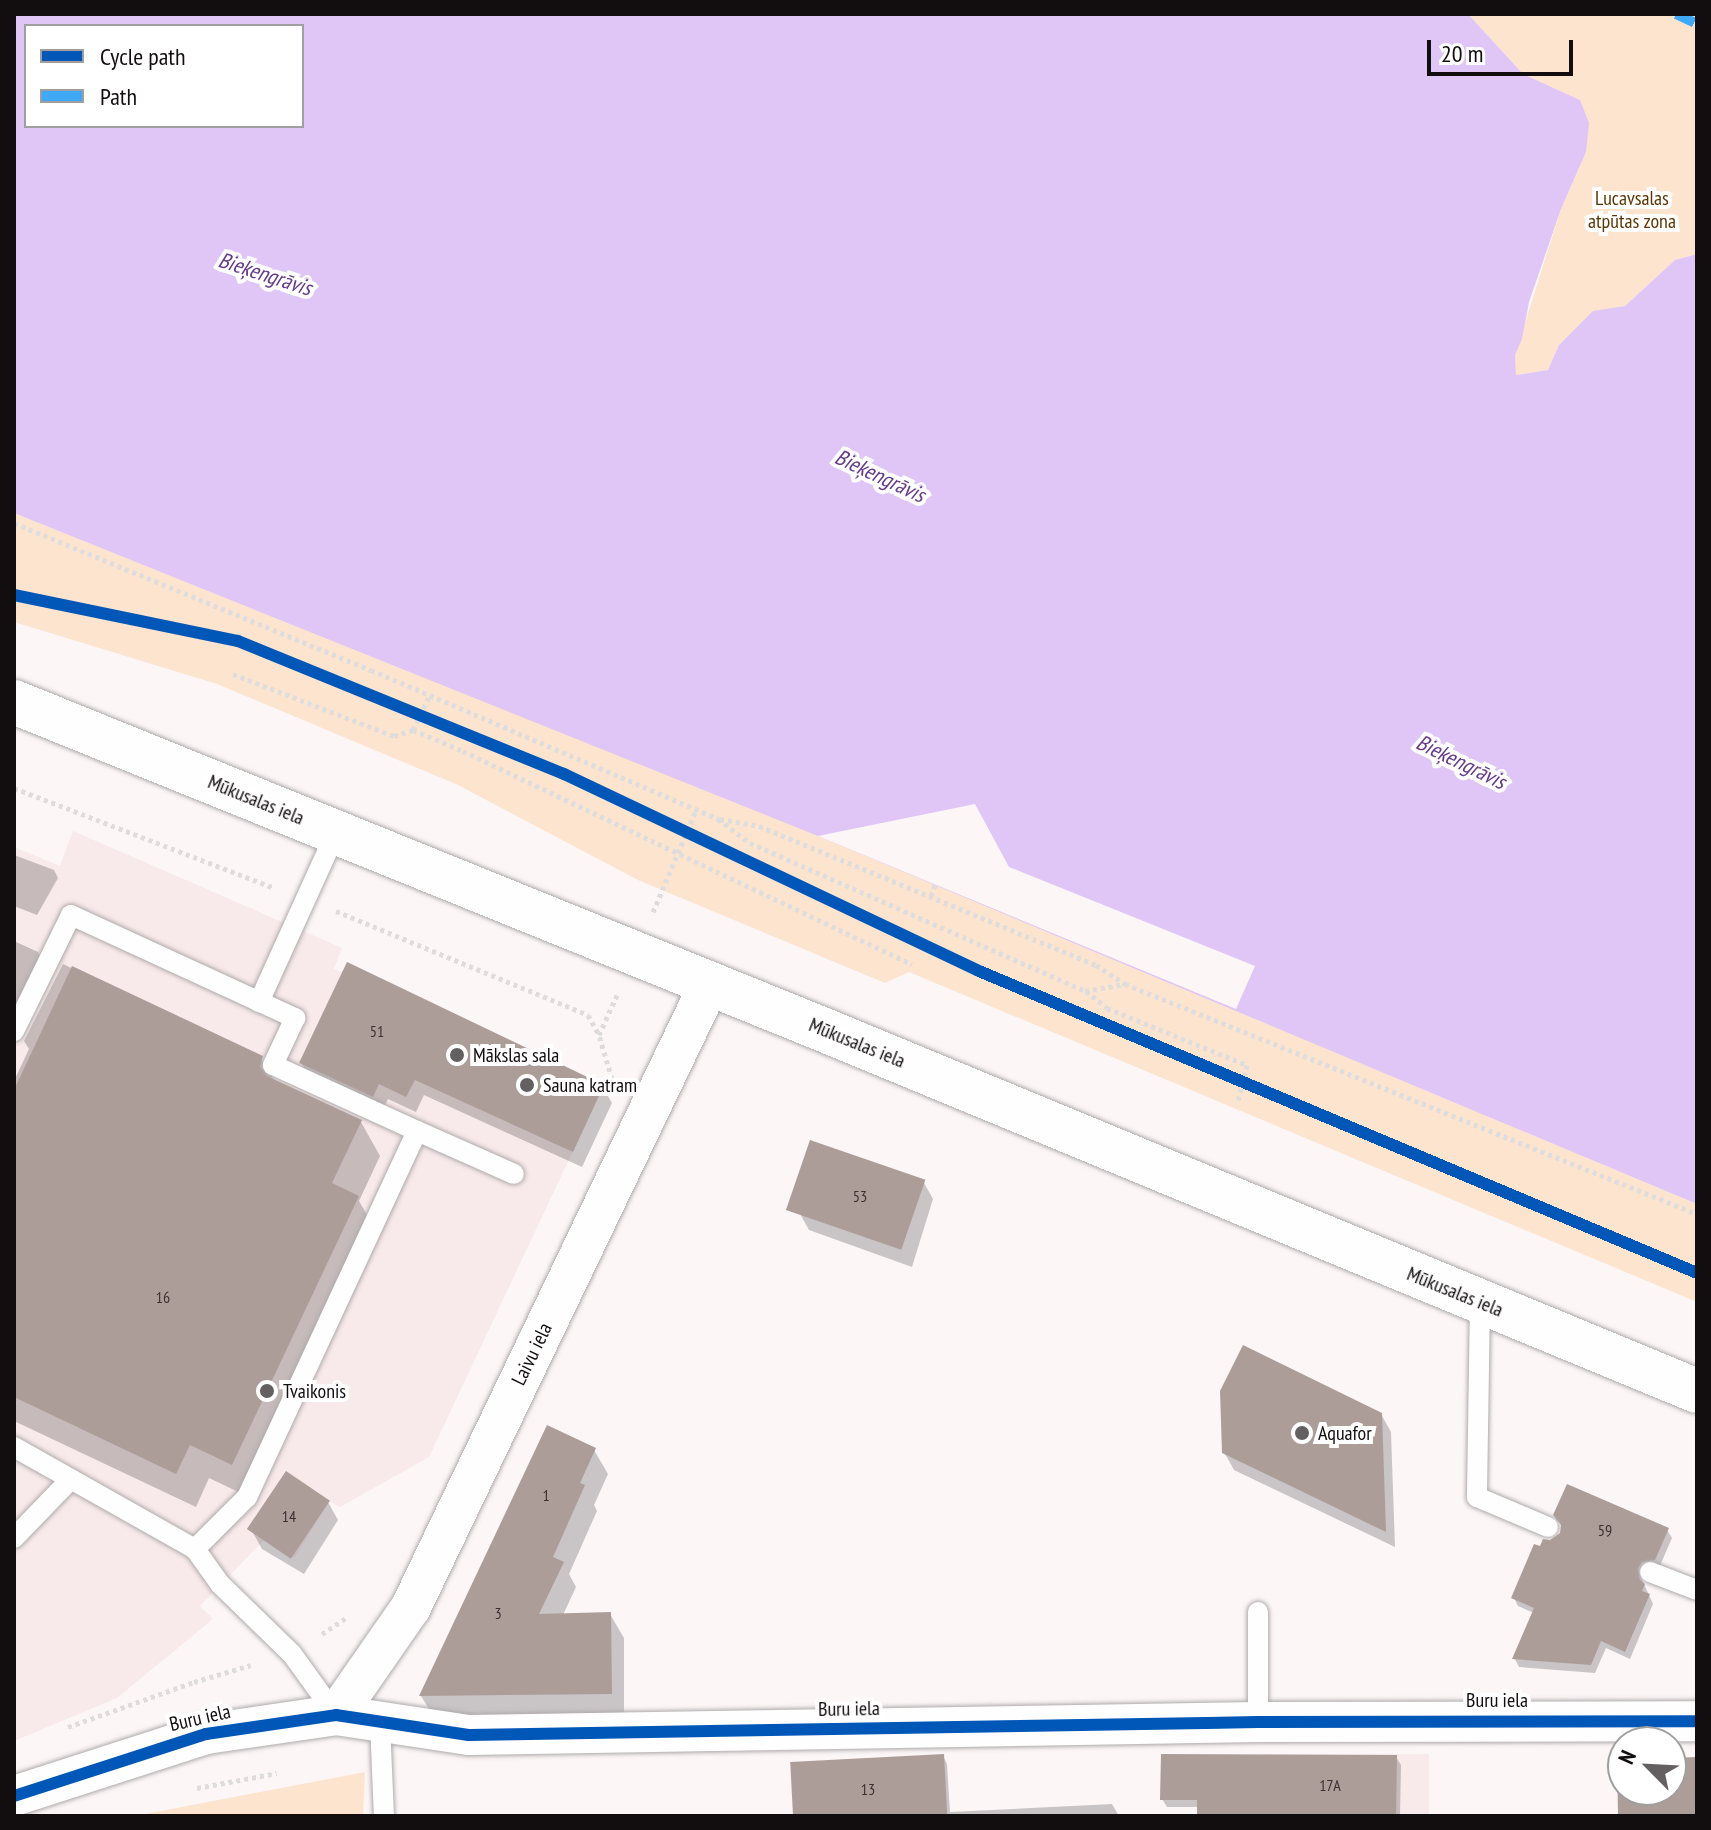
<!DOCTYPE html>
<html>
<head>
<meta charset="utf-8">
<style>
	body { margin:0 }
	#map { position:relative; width:1711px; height:1830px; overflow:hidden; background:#fcf6f7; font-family:"PT Sans Narrow",sans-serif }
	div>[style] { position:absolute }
	.built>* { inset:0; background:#f8e9ea; transform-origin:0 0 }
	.green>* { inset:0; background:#fde4cf }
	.water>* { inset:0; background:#dfc6f6 }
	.pier>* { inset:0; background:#fcf6f7 }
	.shadow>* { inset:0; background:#0003 }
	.building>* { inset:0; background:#ad9d99; transform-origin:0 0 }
	.path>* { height:5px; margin-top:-2.5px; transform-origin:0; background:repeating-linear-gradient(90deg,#dfdcde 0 4px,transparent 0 8px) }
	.roads { filter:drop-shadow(0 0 2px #afaaab) drop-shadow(0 0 2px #afaaab) }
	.service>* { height:20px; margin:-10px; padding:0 10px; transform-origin:10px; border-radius:10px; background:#fffefe }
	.minor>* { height:40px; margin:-20px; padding:0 20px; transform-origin:20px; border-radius:20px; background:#fffefe }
	.secondary>* { height:44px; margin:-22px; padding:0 22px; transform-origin:22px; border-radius:22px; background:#fffefe }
	.quiet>* { height:10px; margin-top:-5px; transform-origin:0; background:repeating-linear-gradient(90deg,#3fa9f5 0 20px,transparent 0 30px) }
	.cycleway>* { height:12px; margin:-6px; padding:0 6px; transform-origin:6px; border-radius:6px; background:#0057b8 }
	.dots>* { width:22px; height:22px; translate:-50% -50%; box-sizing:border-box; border:4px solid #fff; border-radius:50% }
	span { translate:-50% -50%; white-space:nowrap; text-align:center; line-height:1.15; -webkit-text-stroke:8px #fff; paint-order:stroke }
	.number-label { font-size:16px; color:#393131 }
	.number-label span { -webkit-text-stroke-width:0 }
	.park-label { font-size:20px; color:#5a3605 }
	.street-label { font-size:20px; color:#120d0e }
	.poi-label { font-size:20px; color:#120d0e }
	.left { translate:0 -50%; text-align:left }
	.water-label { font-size:22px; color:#673c8b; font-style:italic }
	.frame { position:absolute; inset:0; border:16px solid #120d0e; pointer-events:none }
	.legend { position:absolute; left:24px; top:24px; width:280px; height:104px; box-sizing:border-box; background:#fff; border:2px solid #a09e9f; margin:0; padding:10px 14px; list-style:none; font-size:24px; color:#120d0e }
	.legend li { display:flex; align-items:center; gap:16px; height:40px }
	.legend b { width:40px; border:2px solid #a09e9f }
	.north { position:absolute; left:1607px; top:1726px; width:80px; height:80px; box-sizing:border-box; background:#fff; border:2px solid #a09e9f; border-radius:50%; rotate:294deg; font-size:22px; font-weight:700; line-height:32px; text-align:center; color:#120d0e }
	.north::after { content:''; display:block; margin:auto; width:28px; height:36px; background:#645f60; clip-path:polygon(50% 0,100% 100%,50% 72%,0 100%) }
	.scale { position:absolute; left:1427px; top:40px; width:146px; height:36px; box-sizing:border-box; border:4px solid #120d0e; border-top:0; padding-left:10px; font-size:24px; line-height:28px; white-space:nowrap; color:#120d0e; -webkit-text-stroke:6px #fff; paint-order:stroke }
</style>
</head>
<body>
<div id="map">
	<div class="built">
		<i style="clip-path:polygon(73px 831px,342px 948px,334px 969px,342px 972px,348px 962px,604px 1085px,429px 1457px,340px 1507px,329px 1501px,294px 1558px,264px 1540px,200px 1606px,213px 1619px,117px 1698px,14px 1741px,14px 847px,60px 866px)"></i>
		<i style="left:1264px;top:1754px;width:165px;height:62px"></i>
	</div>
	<div class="green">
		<i style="clip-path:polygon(1468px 14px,1697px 14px,1697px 254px,1675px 260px,1625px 306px,1593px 312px,1559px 345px,1548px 370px,1516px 375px,1515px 355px,1561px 209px,1586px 152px,1580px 100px,1523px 74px)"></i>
		<i style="clip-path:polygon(14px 513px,221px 595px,975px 804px,1237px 1010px,1697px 1204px,1697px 1302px,909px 972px,885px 983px,638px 880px,458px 785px,217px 684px,14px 622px)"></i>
		<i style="clip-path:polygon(365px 1772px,363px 1816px,135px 1816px)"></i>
	</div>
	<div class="water">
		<i style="clip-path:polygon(evenodd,14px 14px,1468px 14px,1523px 74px,1580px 100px,1589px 123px,1586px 152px,1561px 209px,1529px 302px,1522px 339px,1515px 355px,1516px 375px,1548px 370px,1559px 345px,1593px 311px,1625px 306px,1675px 260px,1697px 254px,1697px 1204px,818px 836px,14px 513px,14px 14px,26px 26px,302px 26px,302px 126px,26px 126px,26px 26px)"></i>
	</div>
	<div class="pier">
		<i style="clip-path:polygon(975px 804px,1009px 867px,1255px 966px,1236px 1009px,818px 836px)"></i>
	</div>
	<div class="shadow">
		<i style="clip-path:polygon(14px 855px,54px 870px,58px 878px,37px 915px,14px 906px)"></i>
		<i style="clip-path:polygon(14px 941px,38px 952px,42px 961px,14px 1021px)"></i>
		<i style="clip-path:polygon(63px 964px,261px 1058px,276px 1083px,361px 1122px,380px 1156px,359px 1201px,377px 1232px,251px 1498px,209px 1478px,196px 1507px,14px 1421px,14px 1081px,29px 1049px,24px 1041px)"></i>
		<i style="clip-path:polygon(301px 1063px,602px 1086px,612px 1103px,582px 1167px,424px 1095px,416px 1112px,388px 1099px,382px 1112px,311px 1079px)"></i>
		<i style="clip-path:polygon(923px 1181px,933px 1199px,912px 1267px,809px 1230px,799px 1212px)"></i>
		<i style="clip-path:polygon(1381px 1414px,1391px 1432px,1395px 1547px,1234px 1470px,1224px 1452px)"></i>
		<i style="clip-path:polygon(594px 1450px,608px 1474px,594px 1505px,597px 1511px,569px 1574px,576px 1587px,563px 1615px,610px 1614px,624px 1638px,624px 1718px,435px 1719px,421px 1696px)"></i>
		<i style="clip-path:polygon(328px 1502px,338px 1520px,304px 1574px,262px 1549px,252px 1531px)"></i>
		<i style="clip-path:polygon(1667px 1530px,1672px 1538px,1659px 1568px,1647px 1569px,1641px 1577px,1653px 1604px,1630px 1659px,1606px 1648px,1595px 1673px,1519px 1667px,1515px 1659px,1534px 1613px,1518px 1606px,1514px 1598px)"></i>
		<i style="clip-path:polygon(943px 1756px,947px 1764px,950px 1812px,1112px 1804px,1119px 1816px,794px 1816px)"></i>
		<i style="clip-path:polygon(1396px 1757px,1401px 1765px,1400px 1816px,1199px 1816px,1199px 1807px,1167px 1807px,1162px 1799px)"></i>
	</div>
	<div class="building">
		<i style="clip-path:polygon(347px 962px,604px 1085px,573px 1152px,415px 1080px,406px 1097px,379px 1084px,373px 1097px,299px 1063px)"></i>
		<i style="clip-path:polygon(72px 966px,263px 1056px,260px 1067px,267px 1076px,362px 1120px,332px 1183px,359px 1196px,232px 1465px,190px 1445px,176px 1474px,14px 1397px,14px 1090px)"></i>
		<i style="left:810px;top:1140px;width:122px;height:74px;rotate:19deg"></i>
		<i style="clip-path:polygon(1243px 1345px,1382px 1413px,1386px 1532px,1222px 1453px,1220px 1391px)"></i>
		<i style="clip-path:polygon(547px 1425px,596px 1448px,580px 1483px,585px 1485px,553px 1557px,564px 1562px,539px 1614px,611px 1612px,612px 1694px,419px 1696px)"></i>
		<i style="left:286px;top:1471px;width:53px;height:70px;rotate:34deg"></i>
		<i style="clip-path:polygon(1567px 1484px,1669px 1528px,1655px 1560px,1642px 1562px,1638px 1568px,1640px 1580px,1645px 1584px,1642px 1591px,1650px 1594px,1625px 1652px,1601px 1641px,1591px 1665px,1512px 1659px,1534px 1608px,1511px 1598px,1534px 1544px,1540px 1546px,1543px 1539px,1550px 1540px,1560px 1533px,1561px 1525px,1553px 1515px)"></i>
		<i style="left:944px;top:1754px;width:62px;height:154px;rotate:87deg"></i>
		<i style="clip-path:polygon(1161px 1754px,1397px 1755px,1396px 1816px,1197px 1816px,1197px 1800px,1160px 1800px)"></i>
		<i style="clip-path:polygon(1697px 1757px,1697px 1816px,1618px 1816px,1617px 1758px,1623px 1758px,1623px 1790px,1671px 1790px,1671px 1758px)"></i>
	</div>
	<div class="path">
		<i style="left:14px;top:523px;width:386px;rotate:22.4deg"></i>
		<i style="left:371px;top:670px;width:378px;rotate:23.2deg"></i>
		<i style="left:718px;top:819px;width:40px;rotate:37deg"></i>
		<i style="left:750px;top:843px;width:366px;rotate:23.8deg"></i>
		<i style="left:1085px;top:991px;width:41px;rotate:-9.9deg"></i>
		<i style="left:1125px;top:984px;width:617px;rotate:21.9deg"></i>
		<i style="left:233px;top:674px;width:173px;rotate:21.1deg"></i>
		<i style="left:394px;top:736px;width:20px;rotate:-18deg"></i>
		<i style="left:413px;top:730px;width:54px;rotate:22.8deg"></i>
		<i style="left:463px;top:751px;width:497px;rotate:25.4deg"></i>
		<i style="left:413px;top:730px;width:39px;rotate:-64deg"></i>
		<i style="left:14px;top:788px;width:280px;rotate:21deg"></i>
		<i style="left:720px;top:819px;width:40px;rotate:10deg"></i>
		<i style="left:759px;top:826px;width:365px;rotate:22.4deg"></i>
		<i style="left:1096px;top:965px;width:35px;rotate:33deg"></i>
		<i style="left:931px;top:896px;width:12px;rotate:-70deg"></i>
		<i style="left:336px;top:911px;width:273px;rotate:22.4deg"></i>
		<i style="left:588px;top:1015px;width:23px;rotate:61deg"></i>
		<i style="left:653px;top:912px;width:111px;rotate:-67.1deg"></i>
		<i style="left:1086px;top:991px;width:27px;rotate:39deg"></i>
		<i style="left:1107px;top:1008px;width:151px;rotate:22.2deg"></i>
		<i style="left:1247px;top:1065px;width:38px;rotate:104deg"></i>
		<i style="left:612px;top:1079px;width:46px;rotate:-106.5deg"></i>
		<i style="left:599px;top:1035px;width:44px;rotate:-65.8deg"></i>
		<i style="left:322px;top:1634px;width:30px;rotate:-34deg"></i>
		<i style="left:68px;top:1727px;width:134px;rotate:-19.7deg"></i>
		<i style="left:194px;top:1682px;width:59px;rotate:-16.6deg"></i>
		<i style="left:197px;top:1788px;width:81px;rotate:-10.6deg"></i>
	</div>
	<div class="roads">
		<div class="service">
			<i style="left:259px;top:1002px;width:187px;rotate:-65.6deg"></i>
			<i style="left:14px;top:1031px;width:129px;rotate:-63.8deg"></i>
			<i style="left:71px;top:915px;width:247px;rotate:24.7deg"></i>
			<i style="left:295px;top:1018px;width:52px;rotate:115.1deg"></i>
			<i style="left:273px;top:1065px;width:158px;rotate:24.6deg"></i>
			<i style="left:417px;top:1131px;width:404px;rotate:114.9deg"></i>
			<i style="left:247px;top:1497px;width:74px;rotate:135deg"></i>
			<i style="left:417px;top:1131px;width:106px;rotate:23.9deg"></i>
			<i style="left:1480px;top:1302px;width:195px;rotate:90.9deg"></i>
			<i style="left:1477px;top:1497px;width:77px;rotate:22.9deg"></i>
			<i style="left:14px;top:1447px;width:208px;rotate:29.4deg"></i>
			<i style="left:195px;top:1549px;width:43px;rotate:54.5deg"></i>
			<i style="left:220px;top:1584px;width:100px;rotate:44.2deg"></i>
			<i style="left:292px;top:1654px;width:75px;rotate:54.2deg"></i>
			<i style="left:14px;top:1538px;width:82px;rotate:-46deg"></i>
			<i style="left:1650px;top:1572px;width:50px;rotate:21deg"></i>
			<i style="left:380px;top:1722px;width:94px;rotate:87.6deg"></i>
			<i style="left:1258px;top:1722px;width:110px;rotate:-90deg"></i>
		</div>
		<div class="minor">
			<i style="left:336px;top:1715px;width:131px;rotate:-55.2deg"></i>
			<i style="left:411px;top:1607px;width:692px;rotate:-64.4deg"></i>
			<i style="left:14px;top:1796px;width:202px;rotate:-17.9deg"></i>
			<i style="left:206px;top:1734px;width:131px;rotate:-8.3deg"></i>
			<i style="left:336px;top:1715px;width:134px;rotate:8.6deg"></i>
			<i style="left:469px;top:1735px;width:789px;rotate:-0.94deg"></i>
			<i style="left:1258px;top:1722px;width:439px;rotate:-0.1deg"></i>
		</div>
		<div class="secondary">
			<i style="left:14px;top:702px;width:879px;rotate:22.04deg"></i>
			<i style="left:829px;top:1032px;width:939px;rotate:22.47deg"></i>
		</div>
	</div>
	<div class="quiet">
		<i style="left:1676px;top:14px;width:23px;rotate:25deg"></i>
	</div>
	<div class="cycleway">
		<i style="left:14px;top:595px;width:229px;rotate:11.6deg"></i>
		<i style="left:238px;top:641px;width:352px;rotate:22.2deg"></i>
		<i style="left:564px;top:774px;width:459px;rotate:25.4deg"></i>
		<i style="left:979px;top:971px;width:779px;rotate:22.81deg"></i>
		<i style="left:14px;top:1796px;width:202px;rotate:-17.9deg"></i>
		<i style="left:206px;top:1734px;width:131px;rotate:-8.3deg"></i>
		<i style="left:336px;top:1715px;width:134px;rotate:8.6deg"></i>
		<i style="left:469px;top:1735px;width:789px;rotate:-0.94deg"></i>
		<i style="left:1258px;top:1722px;width:439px;rotate:-0.1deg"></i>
	</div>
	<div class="dots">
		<i style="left:457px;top:1055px;background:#645f60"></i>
		<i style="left:527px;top:1085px;background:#645f60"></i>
		<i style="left:267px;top:1391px;background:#645f60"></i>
		<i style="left:1302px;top:1433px;background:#645f60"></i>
	</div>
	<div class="number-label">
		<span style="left:377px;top:1031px">51</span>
		<span style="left:860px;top:1196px">53</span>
		<span style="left:163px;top:1297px">16</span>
		<span style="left:546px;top:1495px">1</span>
		<span style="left:289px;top:1516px">14</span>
		<span style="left:1605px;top:1530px">59</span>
		<span style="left:498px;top:1613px">3</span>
		<span style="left:1330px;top:1785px">17A</span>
		<span style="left:868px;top:1789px">13</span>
	</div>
	<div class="park-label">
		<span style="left:1632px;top:210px">Lucavsalas<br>atpūtas zona</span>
	</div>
	<div class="street-label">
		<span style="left:256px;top:800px;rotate:22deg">Mūkusalas iela</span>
		<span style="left:857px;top:1043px;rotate:22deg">Mūkusalas iela</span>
		<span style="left:1455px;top:1292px;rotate:22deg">Mūkusalas iela</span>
		<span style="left:532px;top:1354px;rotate:-64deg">Laivu iela</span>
		<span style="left:1497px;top:1700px">Buru iela</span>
		<span style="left:849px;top:1709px;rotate:-1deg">Buru iela</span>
		<span style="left:200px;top:1718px;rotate:-13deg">Buru iela</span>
	</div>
	<div class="poi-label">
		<span class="left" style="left:473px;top:1055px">Mākslas sala</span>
		<span class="left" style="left:543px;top:1085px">Sauna katram</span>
		<span class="left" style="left:283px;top:1391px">Tvaikonis</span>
		<span class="left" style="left:1318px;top:1433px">Aquafor</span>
	</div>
	<div class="water-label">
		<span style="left:265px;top:274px;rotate:18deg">Bieķengrāvis</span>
		<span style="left:880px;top:476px;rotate:25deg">Bieķengrāvis</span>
		<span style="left:1461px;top:762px;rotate:26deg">Bieķengrāvis</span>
	</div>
	<div class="frame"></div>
	<ul class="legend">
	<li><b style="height:10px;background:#0057b8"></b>Cycle path</li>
	<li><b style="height:10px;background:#3fa9f5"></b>Path</li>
	</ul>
	<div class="north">N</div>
	<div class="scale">20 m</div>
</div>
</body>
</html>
